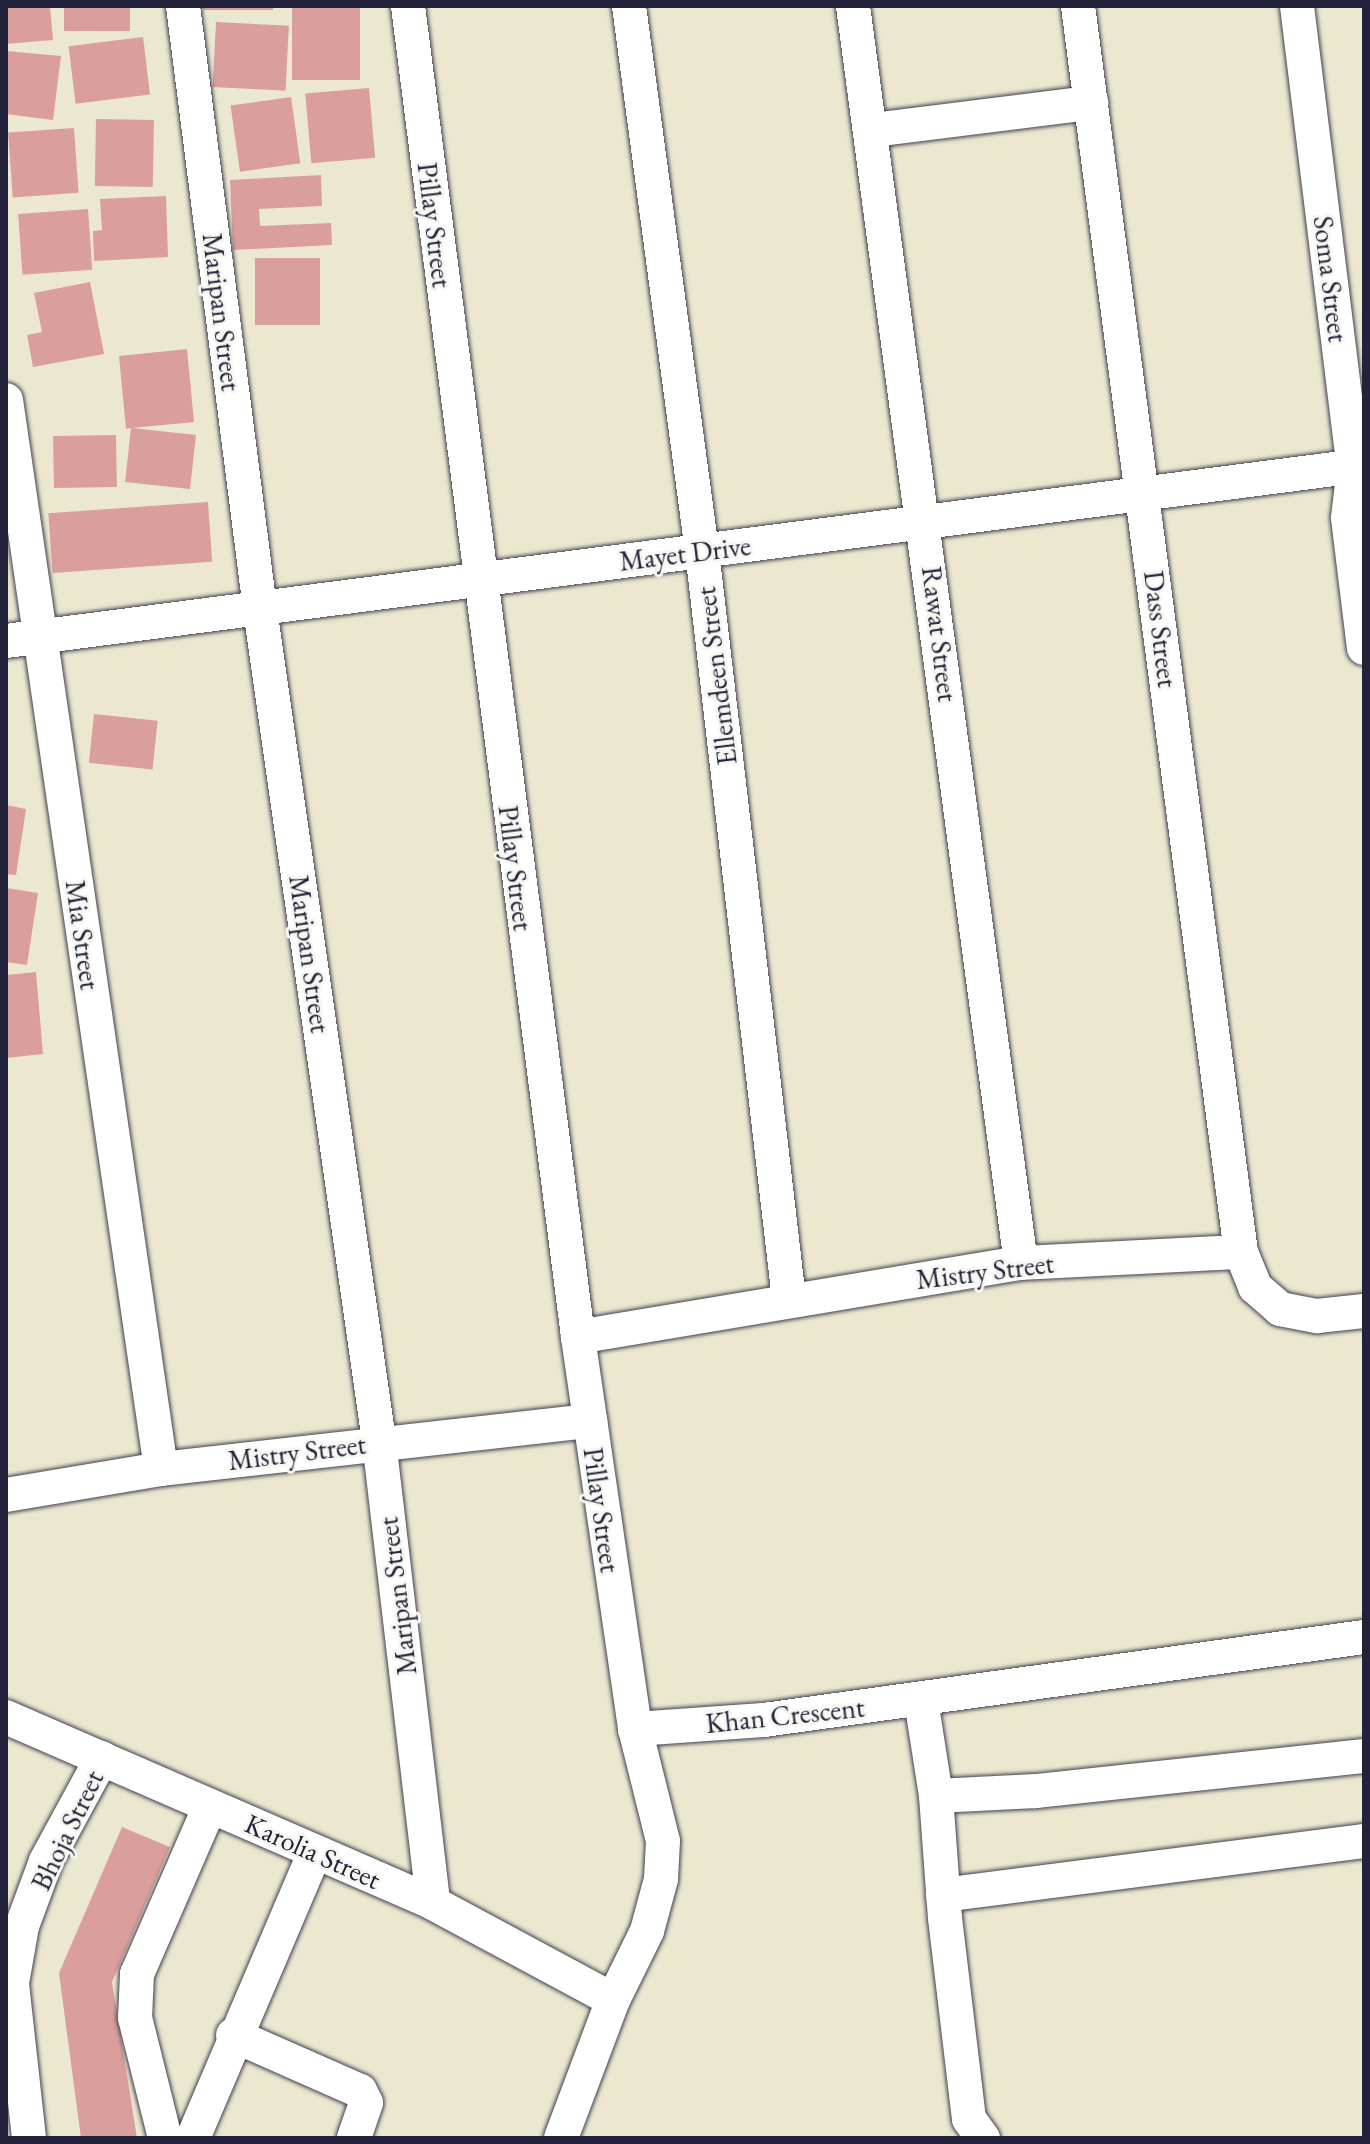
<!DOCTYPE html>
<html>
<head>
<meta charset="utf-8">
<style>
	body { margin:0 }
	#map { position:relative; width:1370px; height:2144px; overflow:hidden; background:#ece8d0; font-family:"EB Garamond",serif }
	div>[style] { position:absolute }
	.building>* { inset:0; background:#da9f9c; transform-origin:0 0 }
	.roads { filter:drop-shadow(0 0 2px #404051) drop-shadow(0 0 2px #404051) }
	.minor>* { height:34px; margin:-17px; padding:0 17px; transform-origin:17px; border-radius:17px; background:#fff }
	span { translate:-50% -50%; white-space:nowrap; text-align:center; line-height:1.15; -webkit-text-stroke:6px #f6f6f2; paint-order:stroke }
	.street-label { font-size:28px; color:#22223b }
	.frame { position:absolute; inset:0; border:8px solid #22223b; pointer-events:none }
</style>
</head>
<body>
<div id="map">
	<div class="building">
		<i style="clip-path:polygon(6px 6px,50px 6px,53px 40px,6px 44px)"></i>
		<i style="left:64px;top:6px;width:66px;height:25px"></i>
		<i style="left:203px;top:6px;width:70px;height:4px"></i>
		<i style="left:292px;top:6px;width:68px;height:74px"></i>
		<i style="left:216px;top:22px;width:73px;height:65px;rotate:3deg"></i>
		<i style="left:143px;top:37px;width:58px;height:75px;rotate:83deg"></i>
		<i style="clip-path:polygon(6px 51px,61px 56px,53px 120px,6px 114px)"></i>
		<i style="left:369px;top:88px;width:70px;height:64px;rotate:85deg"></i>
		<i style="left:291px;top:97px;width:67px;height:61px;rotate:82deg"></i>
		<i style="left:96px;top:119px;width:58px;height:67px;rotate:1deg"></i>
		<i style="left:74px;top:128px;width:65px;height:66px;rotate:86deg"></i>
		<i style="clip-path:polygon(321px 175px,322px 206px,259px 209px,260px 226px,331px 223px,332px 245px,233px 250px,230px 180px)"></i>
		<i style="clip-path:polygon(166px 196px,168px 257px,94px 261px,93px 231px,102px 230px,100px 199px)"></i>
		<i style="left:88px;top:209px;width:61px;height:70px;rotate:86deg"></i>
		<i style="left:255px;top:258px;width:65px;height:67px"></i>
		<i style="clip-path:polygon(90px 282px,104px 354px,33px 367px,27px 335px,42px 332px,34px 293px)"></i>
		<i style="clip-path:polygon(187px 349px,194px 422px,132px 428px,196px 435px,190px 489px,125px 482px,131px 428px,126px 429px,119px 356px)"></i>
		<i style="left:116px;top:435px;width:52px;height:63px;rotate:89deg"></i>
		<i style="left:208px;top:502px;width:60px;height:160px;rotate:86deg"></i>
		<i style="left:94px;top:714px;width:64px;height:49px;rotate:6deg"></i>
		<i style="clip-path:polygon(6px 805px,26px 809px,16px 875px,6px 874px)"></i>
		<i style="clip-path:polygon(6px 888px,38px 893px,27px 965px,6px 962px)"></i>
		<i style="clip-path:polygon(36px 972px,43px 1054px,6px 1058px,6px 975px)"></i>
		<i style="clip-path:polygon(122px 1827px,170px 1847px,112px 1982px,137px 2138px,81px 2138px,59px 1973px)"></i>
	</div>
	<div class="roads">
		<div class="minor">
			<i style="left:183px;top:6px;width:608px;rotate:82.72deg"></i>
			<i style="left:260px;top:609px;width:840px;rotate:81.86deg"></i>
			<i style="left:379px;top:1441px;width:465px;rotate:83.3deg"></i>
			<i style="left:408px;top:6px;width:1342px;rotate:82.72deg"></i>
			<i style="left:578px;top:1337px;width:396px;rotate:81.7deg"></i>
			<i style="left:629px;top:6px;width:550px;rotate:82.37deg"></i>
			<i style="left:702px;top:551px;width:753px;rotate:83.37deg"></i>
			<i style="left:853px;top:6px;width:1268px;rotate:82.39deg"></i>
			<i style="left:1078px;top:6px;width:1257px;rotate:82.55deg"></i>
			<i style="left:1241px;top:1252px;width:38px;rotate:68deg"></i>
			<i style="left:1255px;top:1287px;width:33px;rotate:41deg"></i>
			<i style="left:1280px;top:1309px;width:38px;rotate:11deg"></i>
			<i style="left:1317px;top:1316px;width:47px;rotate:-6.1deg"></i>
			<i style="left:1297px;top:6px;width:465px;rotate:83deg"></i>
			<i style="left:1354px;top:467px;width:51px;rotate:96.7deg"></i>
			<i style="left:1348px;top:518px;width:131px;rotate:83deg"></i>
			<i style="left:873px;top:130px;width:220px;rotate:-7.1deg"></i>
			<i style="left:6px;top:400px;width:1080px;rotate:81.75deg"></i>
			<i style="left:6px;top:641px;width:1369px;rotate:-7.38deg"></i>
			<i style="left:578px;top:1337px;width:449px;rotate:-9.5deg"></i>
			<i style="left:1021px;top:1263px;width:220px;rotate:-2.9deg"></i>
			<i style="left:6px;top:1495px;width:157px;rotate:-9.5deg"></i>
			<i style="left:161px;top:1469px;width:432px;rotate:-6.4deg"></i>
			<i style="left:921px;top:1700px;width:97px;rotate:81.1deg"></i>
			<i style="left:936px;top:1796px;width:100px;rotate:-2.9deg"></i>
			<i style="left:1036px;top:1791px;width:330px;rotate:-6.1deg"></i>
			<i style="left:6px;top:1717px;width:466px;rotate:23.5deg"></i>
			<i style="left:433px;top:1903px;width:204px;rotate:28.3deg"></i>
			<i style="left:936px;top:1796px;width:122px;rotate:85.8deg"></i>
			<i style="left:945px;top:1918px;width:202px;rotate:83.2deg"></i>
			<i style="left:969px;top:2119px;width:24px;rotate:54deg"></i>
			<i style="left:943px;top:1895px;width:424px;rotate:-7.3deg"></i>
			<i style="left:233px;top:2035px;width:139px;rotate:23.8deg"></i>
			<i style="left:360px;top:2091px;width:13px;rotate:63deg"></i>
			<i style="left:366px;top:2103px;width:37px;rotate:109deg"></i>
			<i style="left:29px;top:2138px;width:156px;rotate:-96.3deg"></i>
			<i style="left:12px;top:1983px;width:58px;rotate:-80deg"></i>
			<i style="left:22px;top:1926px;width:69px;rotate:-69.7deg"></i>
			<i style="left:46px;top:1861px;width:117px;rotate:-61.5deg"></i>
			<i style="left:165px;top:2138px;width:124px;rotate:-104deg"></i>
			<i style="left:135px;top:2018px;width:44px;rotate:-87.4deg"></i>
			<i style="left:137px;top:1974px;width:183px;rotate:-66.5deg"></i>
			<i style="left:193px;top:2138px;width:311px;rotate:-66.9deg"></i>
			<i style="left:561px;top:2138px;width:147px;rotate:-69.4deg"></i>
			<i style="left:613px;top:2000px;width:77px;rotate:-63.8deg"></i>
			<i style="left:647px;top:1931px;width:54px;rotate:-74.9deg"></i>
			<i style="left:661px;top:1879px;width:38px;rotate:-87deg"></i>
			<i style="left:663px;top:1841px;width:115px;rotate:-104deg"></i>
			<i style="left:635px;top:1729px;width:129px;rotate:-4deg"></i>
			<i style="left:764px;top:1720px;width:606px;rotate:-7.88deg"></i>
		</div>
	</div>
	<div class="street-label">
		<span style="left:435px;top:225px;rotate:83deg">Pillay Street</span>
		<span style="left:1331px;top:279px;rotate:83deg">Soma Street</span>
		<span style="left:222px;top:312px;rotate:83deg">Maripan Street</span>
		<span style="left:685px;top:553px;rotate:-7deg">Mayet Drive</span>
		<span style="left:1161px;top:629px;rotate:83deg">Dass Street</span>
		<span style="left:940px;top:634px;rotate:83deg">Rawat Street</span>
		<span style="left:716px;top:676px;rotate:-97deg">Ellemdeen Street</span>
		<span style="left:516px;top:868px;rotate:83deg">Pillay Street</span>
		<span style="left:83px;top:935px;rotate:82deg">Mia Street</span>
		<span style="left:310px;top:954px;rotate:82deg">Maripan Street</span>
		<span style="left:985px;top:1271px;rotate:-7deg">Mistry Street</span>
		<span style="left:297px;top:1452px;rotate:-7deg">Mistry Street</span>
		<span style="left:602px;top:1510px;rotate:82deg">Pillay Street</span>
		<span style="left:397px;top:1596px;rotate:-97deg">Maripan Street</span>
		<span style="left:785px;top:1715px;rotate:-6deg">Khan Crescent</span>
		<span style="left:67px;top:1830px;rotate:-64deg">Bhoja Street</span>
		<span style="left:313px;top:1851px;rotate:24deg">Karolia Street</span>
	</div>
	<div class="frame"></div>
</div>
</body>
</html>
